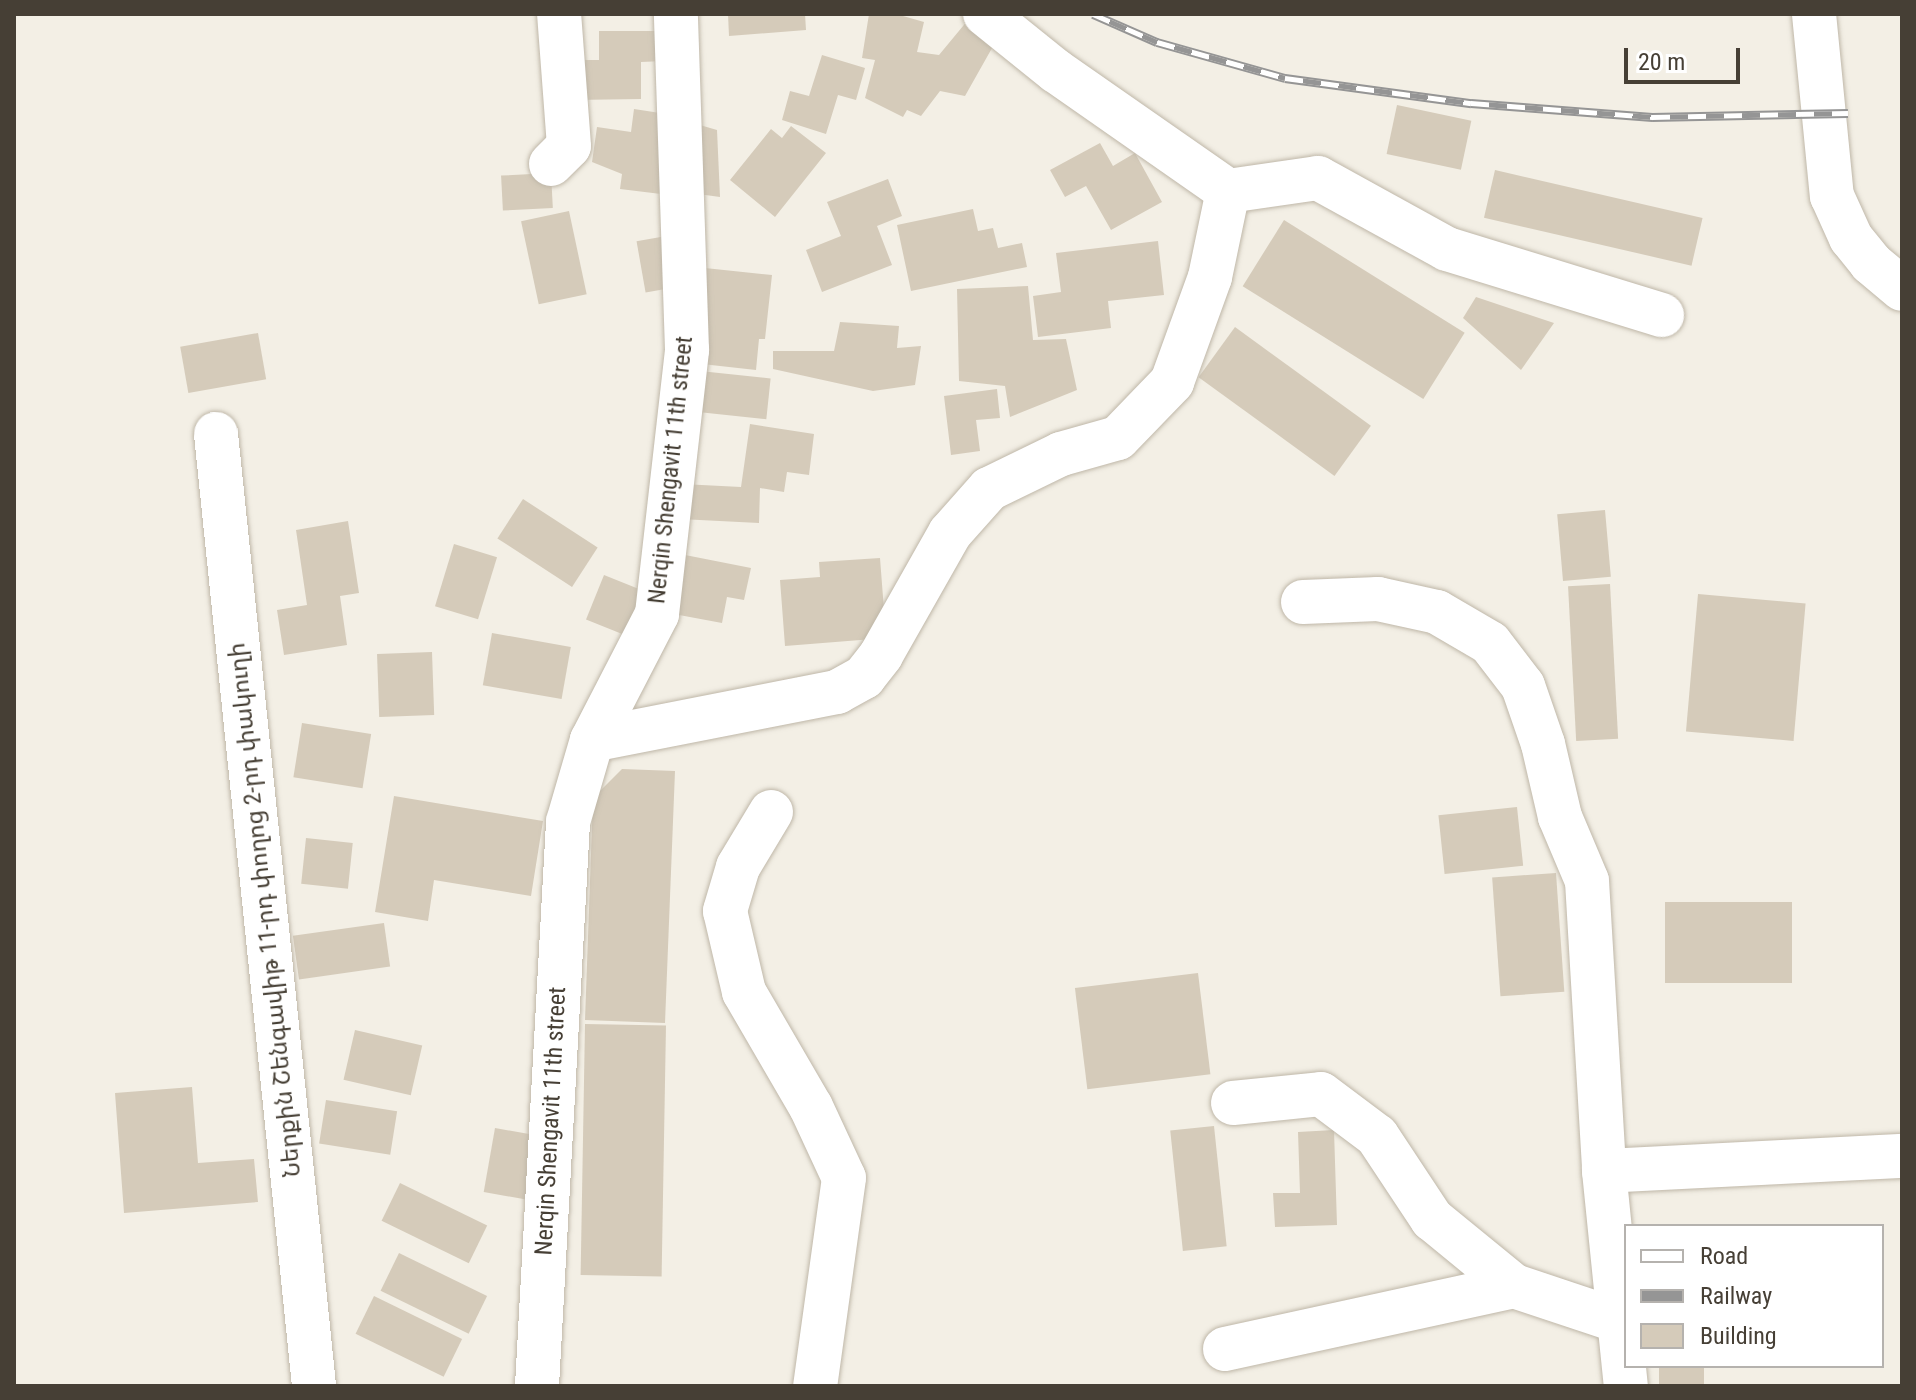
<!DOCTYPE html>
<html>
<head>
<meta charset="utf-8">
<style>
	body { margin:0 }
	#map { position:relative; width:1916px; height:1400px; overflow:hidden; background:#f3efe5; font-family:"Roboto Condensed","Noto Sans Armenian",sans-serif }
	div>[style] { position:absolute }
	.building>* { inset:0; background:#d5cbba; transform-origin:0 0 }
	.roads { filter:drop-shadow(0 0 2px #bfb7a8) drop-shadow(0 0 2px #bfb7a8) }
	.minor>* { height:44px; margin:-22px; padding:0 22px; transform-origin:22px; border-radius:22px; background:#fff }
	.rail>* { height:9px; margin-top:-4.5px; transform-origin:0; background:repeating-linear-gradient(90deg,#fff 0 18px,#959595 0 36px); box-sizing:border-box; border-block:2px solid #959595 }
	span { translate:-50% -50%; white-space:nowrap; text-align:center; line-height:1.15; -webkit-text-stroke:6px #fff; paint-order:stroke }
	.street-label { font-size:24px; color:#463f35 }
	.frame { position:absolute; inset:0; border:16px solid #463f35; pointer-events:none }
	.legend { position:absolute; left:1624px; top:1224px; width:260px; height:144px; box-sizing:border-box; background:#fff; border:2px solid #b5b2ae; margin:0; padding:10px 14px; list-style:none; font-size:24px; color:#463f35 }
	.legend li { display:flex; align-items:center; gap:16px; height:40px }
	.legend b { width:40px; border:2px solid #b5b2ae }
	.scale { position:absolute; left:1624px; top:48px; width:116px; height:36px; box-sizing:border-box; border:4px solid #463f35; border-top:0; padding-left:10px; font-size:24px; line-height:28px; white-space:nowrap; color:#463f35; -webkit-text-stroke:6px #fff; paint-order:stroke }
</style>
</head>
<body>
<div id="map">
	<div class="building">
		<i style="clip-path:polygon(728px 14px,805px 14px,806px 30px,729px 36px)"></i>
		<i style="clip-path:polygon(869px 14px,896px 14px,924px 22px,917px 52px,939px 55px,968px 20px,996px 41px,965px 96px,940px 91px,921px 116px,907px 110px,903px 117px,865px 98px,875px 60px,862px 58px)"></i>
		<i style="clip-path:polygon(599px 31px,664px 31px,664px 61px,641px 62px,641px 99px,574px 100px,574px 60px,599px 60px)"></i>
		<i style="clip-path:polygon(822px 55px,865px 68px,856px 100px,838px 95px,826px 134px,782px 120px,790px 91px,809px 96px)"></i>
		<i style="left:1397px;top:105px;width:76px;height:50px;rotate:12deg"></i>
		<i style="clip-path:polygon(634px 109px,673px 115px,661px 194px,620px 189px,622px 174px,592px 162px,597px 127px,631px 132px)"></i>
		<i style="clip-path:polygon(693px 123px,717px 130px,720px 197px,691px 193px)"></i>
		<i style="clip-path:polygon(791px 126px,826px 153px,775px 217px,730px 180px,771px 129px,782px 138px)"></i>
		<i style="clip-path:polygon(1100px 143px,1113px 166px,1135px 153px,1162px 202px,1111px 230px,1086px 186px,1065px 197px,1050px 170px)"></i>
		<i style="left:1495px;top:170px;width:213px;height:49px;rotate:13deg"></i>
		<i style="left:551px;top:173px;width:35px;height:50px;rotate:87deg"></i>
		<i style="clip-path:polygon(888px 179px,902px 216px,877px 226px,892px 265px,822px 292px,806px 250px,841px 236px,827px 202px)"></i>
		<i style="clip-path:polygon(973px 209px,978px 231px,993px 228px,998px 248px,1022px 243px,1027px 267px,911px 291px,897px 225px)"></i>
		<i style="left:569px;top:211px;width:85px;height:49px;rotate:78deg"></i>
		<i style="left:1284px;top:220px;width:213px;height:78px;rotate:32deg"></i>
		<i style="left:672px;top:235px;width:52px;height:36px;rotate:80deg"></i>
		<i style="clip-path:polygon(1158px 241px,1164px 295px,1108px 301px,1111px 328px,1038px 337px,1033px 296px,1061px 292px,1056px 253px)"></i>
		<i style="clip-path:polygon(705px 268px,772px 275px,765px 339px,759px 339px,756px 370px,693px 363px)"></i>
		<i style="clip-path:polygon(1028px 286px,1033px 340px,1066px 339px,1077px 390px,1010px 417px,1005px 386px,959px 381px,957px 289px)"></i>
		<i style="clip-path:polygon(1476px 297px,1554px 323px,1521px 370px,1463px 318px)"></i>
		<i style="clip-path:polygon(840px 322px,899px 326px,897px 348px,921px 346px,915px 385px,873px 391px,773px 369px,773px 351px,834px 351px)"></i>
		<i style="left:1235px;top:327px;width:168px;height:62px;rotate:36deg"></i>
		<i style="left:258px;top:333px;width:47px;height:79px;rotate:80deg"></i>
		<i style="left:700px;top:371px;width:71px;height:41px;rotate:6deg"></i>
		<i style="clip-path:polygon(997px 389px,1000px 418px,976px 420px,980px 451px,951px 455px,944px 396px)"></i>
		<i style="clip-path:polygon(750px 424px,814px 434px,809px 475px,787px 472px,784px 492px,760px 488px,759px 523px,680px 519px,682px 484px,741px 487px)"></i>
		<i style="left:523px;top:499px;width:89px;height:47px;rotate:33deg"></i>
		<i style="left:1605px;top:510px;width:67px;height:48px;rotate:85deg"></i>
		<i style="clip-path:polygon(348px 521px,359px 593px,340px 596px,347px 645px,284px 655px,277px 610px,307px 605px,296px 530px)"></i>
		<i style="left:454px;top:544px;width:45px;height:65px;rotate:17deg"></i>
		<i style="clip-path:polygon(675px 553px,751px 568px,744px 600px,727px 597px,722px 623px,663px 612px)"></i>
		<i style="clip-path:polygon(880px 558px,884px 610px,873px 639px,785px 646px,780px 580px,820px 577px,819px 562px)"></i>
		<i style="left:604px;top:575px;width:45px;height:48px;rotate:22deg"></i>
		<i style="left:1610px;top:584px;width:155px;height:42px;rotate:87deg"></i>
		<i style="left:1698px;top:594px;width:108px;height:138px;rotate:5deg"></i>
		<i style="left:492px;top:633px;width:80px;height:53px;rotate:10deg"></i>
		<i style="left:432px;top:652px;width:63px;height:55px;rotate:88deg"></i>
		<i style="left:302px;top:723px;width:70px;height:55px;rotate:9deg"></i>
		<i style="clip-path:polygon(622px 769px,675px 771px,665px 1023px,585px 1020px,593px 798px)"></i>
		<i style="clip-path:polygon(394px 796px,543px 821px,531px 896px,434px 880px,428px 921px,375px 912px)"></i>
		<i style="left:1517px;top:807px;width:59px;height:79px;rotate:84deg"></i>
		<i style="left:306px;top:838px;width:47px;height:46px;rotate:6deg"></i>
		<i style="left:1556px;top:873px;width:119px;height:64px;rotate:86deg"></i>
		<i style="left:1665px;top:902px;width:127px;height:81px"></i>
		<i style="left:384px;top:923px;width:44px;height:92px;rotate:82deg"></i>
		<i style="left:1198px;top:973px;width:102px;height:124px;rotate:83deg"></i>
		<i style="left:585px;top:1024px;width:81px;height:251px;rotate:1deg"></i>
		<i style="left:355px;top:1030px;width:69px;height:51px;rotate:13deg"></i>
		<i style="clip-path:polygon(192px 1087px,198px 1163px,254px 1159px,258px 1202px,124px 1213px,115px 1093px)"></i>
		<i style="left:326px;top:1100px;width:72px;height:44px;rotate:9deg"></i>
		<i style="left:1214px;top:1126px;width:121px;height:44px;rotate:84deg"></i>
		<i style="left:495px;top:1128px;width:53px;height:65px;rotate:10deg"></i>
		<i style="clip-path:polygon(1334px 1130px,1337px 1225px,1275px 1227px,1273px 1193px,1300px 1193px,1298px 1132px)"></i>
		<i style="left:400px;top:1183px;width:97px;height:42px;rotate:26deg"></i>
		<i style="left:399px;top:1253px;width:98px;height:42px;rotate:26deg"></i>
		<i style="left:374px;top:1296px;width:98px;height:42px;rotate:26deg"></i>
		<i style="left:1659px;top:1366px;width:45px;height:20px"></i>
	</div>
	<div class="roads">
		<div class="minor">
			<i style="left:985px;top:14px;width:91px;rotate:38.8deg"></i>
			<i style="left:1056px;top:71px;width:210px;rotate:34.9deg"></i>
			<i style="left:1228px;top:191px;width:91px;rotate:-8.2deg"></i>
			<i style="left:1318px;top:178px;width:147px;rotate:28.8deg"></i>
			<i style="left:1447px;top:249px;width:225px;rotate:17.1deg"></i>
			<i style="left:1814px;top:14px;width:183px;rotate:84.4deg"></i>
			<i style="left:1832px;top:196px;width:46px;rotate:65.7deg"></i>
			<i style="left:1851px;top:238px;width:32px;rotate:51deg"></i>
			<i style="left:1871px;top:263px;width:40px;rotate:40deg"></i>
			<i style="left:551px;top:164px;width:25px;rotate:-45deg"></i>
			<i style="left:569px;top:146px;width:132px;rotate:-94.3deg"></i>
			<i style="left:216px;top:434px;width:957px;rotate:84.12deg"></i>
			<i style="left:1303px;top:602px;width:75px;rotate:-2.3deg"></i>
			<i style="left:1378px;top:599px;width:60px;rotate:12.4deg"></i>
			<i style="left:1437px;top:612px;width:61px;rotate:30.3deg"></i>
			<i style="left:1490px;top:643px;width:54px;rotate:52.5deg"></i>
			<i style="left:1523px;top:686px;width:61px;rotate:71deg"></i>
			<i style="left:1543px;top:744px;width:75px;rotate:76.9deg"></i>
			<i style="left:1560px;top:817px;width:69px;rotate:67.1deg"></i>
			<i style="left:1587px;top:881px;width:290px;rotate:86.6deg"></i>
			<i style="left:1604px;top:1171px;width:216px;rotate:84.2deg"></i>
			<i style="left:592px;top:740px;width:250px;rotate:-11.1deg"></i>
			<i style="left:837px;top:692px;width:31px;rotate:-29deg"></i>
			<i style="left:864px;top:677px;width:28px;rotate:-52deg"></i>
			<i style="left:881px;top:655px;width:140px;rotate:-60.5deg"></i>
			<i style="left:950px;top:533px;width:59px;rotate:-48.4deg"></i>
			<i style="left:989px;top:489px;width:80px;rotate:-25.9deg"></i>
			<i style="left:1061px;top:454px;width:59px;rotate:-15.7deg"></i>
			<i style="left:1118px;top:438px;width:78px;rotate:-46deg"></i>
			<i style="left:1172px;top:382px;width:112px;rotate:-70.1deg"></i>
			<i style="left:1210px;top:277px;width:88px;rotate:-78.2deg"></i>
			<i style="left:771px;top:812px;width:64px;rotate:121deg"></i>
			<i style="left:738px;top:867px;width:46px;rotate:106.5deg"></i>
			<i style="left:725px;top:911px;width:83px;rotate:76.8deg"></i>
			<i style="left:744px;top:992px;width:133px;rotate:59.8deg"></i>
			<i style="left:811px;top:1107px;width:78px;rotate:65.1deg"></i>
			<i style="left:844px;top:1178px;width:210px;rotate:97.9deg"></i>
			<i style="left:1233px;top:1103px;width:88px;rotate:-5.8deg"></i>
			<i style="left:1321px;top:1094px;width:70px;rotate:36.9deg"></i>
			<i style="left:1377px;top:1136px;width:100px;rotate:56.5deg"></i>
			<i style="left:1432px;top:1219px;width:106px;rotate:39.3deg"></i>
			<i style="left:1514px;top:1286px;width:111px;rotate:18.4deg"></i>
			<i style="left:1604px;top:1171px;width:298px;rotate:-2.9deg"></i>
			<i style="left:1225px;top:1349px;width:296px;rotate:-12.3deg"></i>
			<i style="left:537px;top:1386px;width:565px;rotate:-86.85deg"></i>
			<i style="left:568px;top:822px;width:85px;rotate:-73.7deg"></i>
			<i style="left:592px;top:740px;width:142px;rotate:-62.7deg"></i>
			<i style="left:657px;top:614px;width:266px;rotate:-83.5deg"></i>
			<i style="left:687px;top:350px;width:336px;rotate:-91.9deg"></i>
		</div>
	</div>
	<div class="rail">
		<i style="left:1093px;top:14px;width:70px;rotate:23.6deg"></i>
		<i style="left:1157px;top:42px;width:133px;rotate:15.7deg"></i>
		<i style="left:1285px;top:78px;width:188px;rotate:7.7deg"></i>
		<i style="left:1471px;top:103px;width:182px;rotate:4.4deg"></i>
		<i style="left:1652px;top:117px;width:196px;rotate:-1.2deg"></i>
	</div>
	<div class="street-label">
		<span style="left:671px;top:470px;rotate:-84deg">Nerqin Shengavit 11th street</span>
		<span style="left:265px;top:910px;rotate:-96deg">Ներքին Շենգավիթ 11-րդ փողոց 2-րդ փակուղի</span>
		<span style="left:551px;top:1121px;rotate:-87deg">Nerqin Shengavit 11th street</span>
	</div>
	<div class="frame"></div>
	<ul class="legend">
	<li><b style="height:10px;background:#fff"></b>Road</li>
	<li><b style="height:10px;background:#959595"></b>Railway</li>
	<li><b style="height:22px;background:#d5cbba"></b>Building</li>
	</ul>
	<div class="scale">20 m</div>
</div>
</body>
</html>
